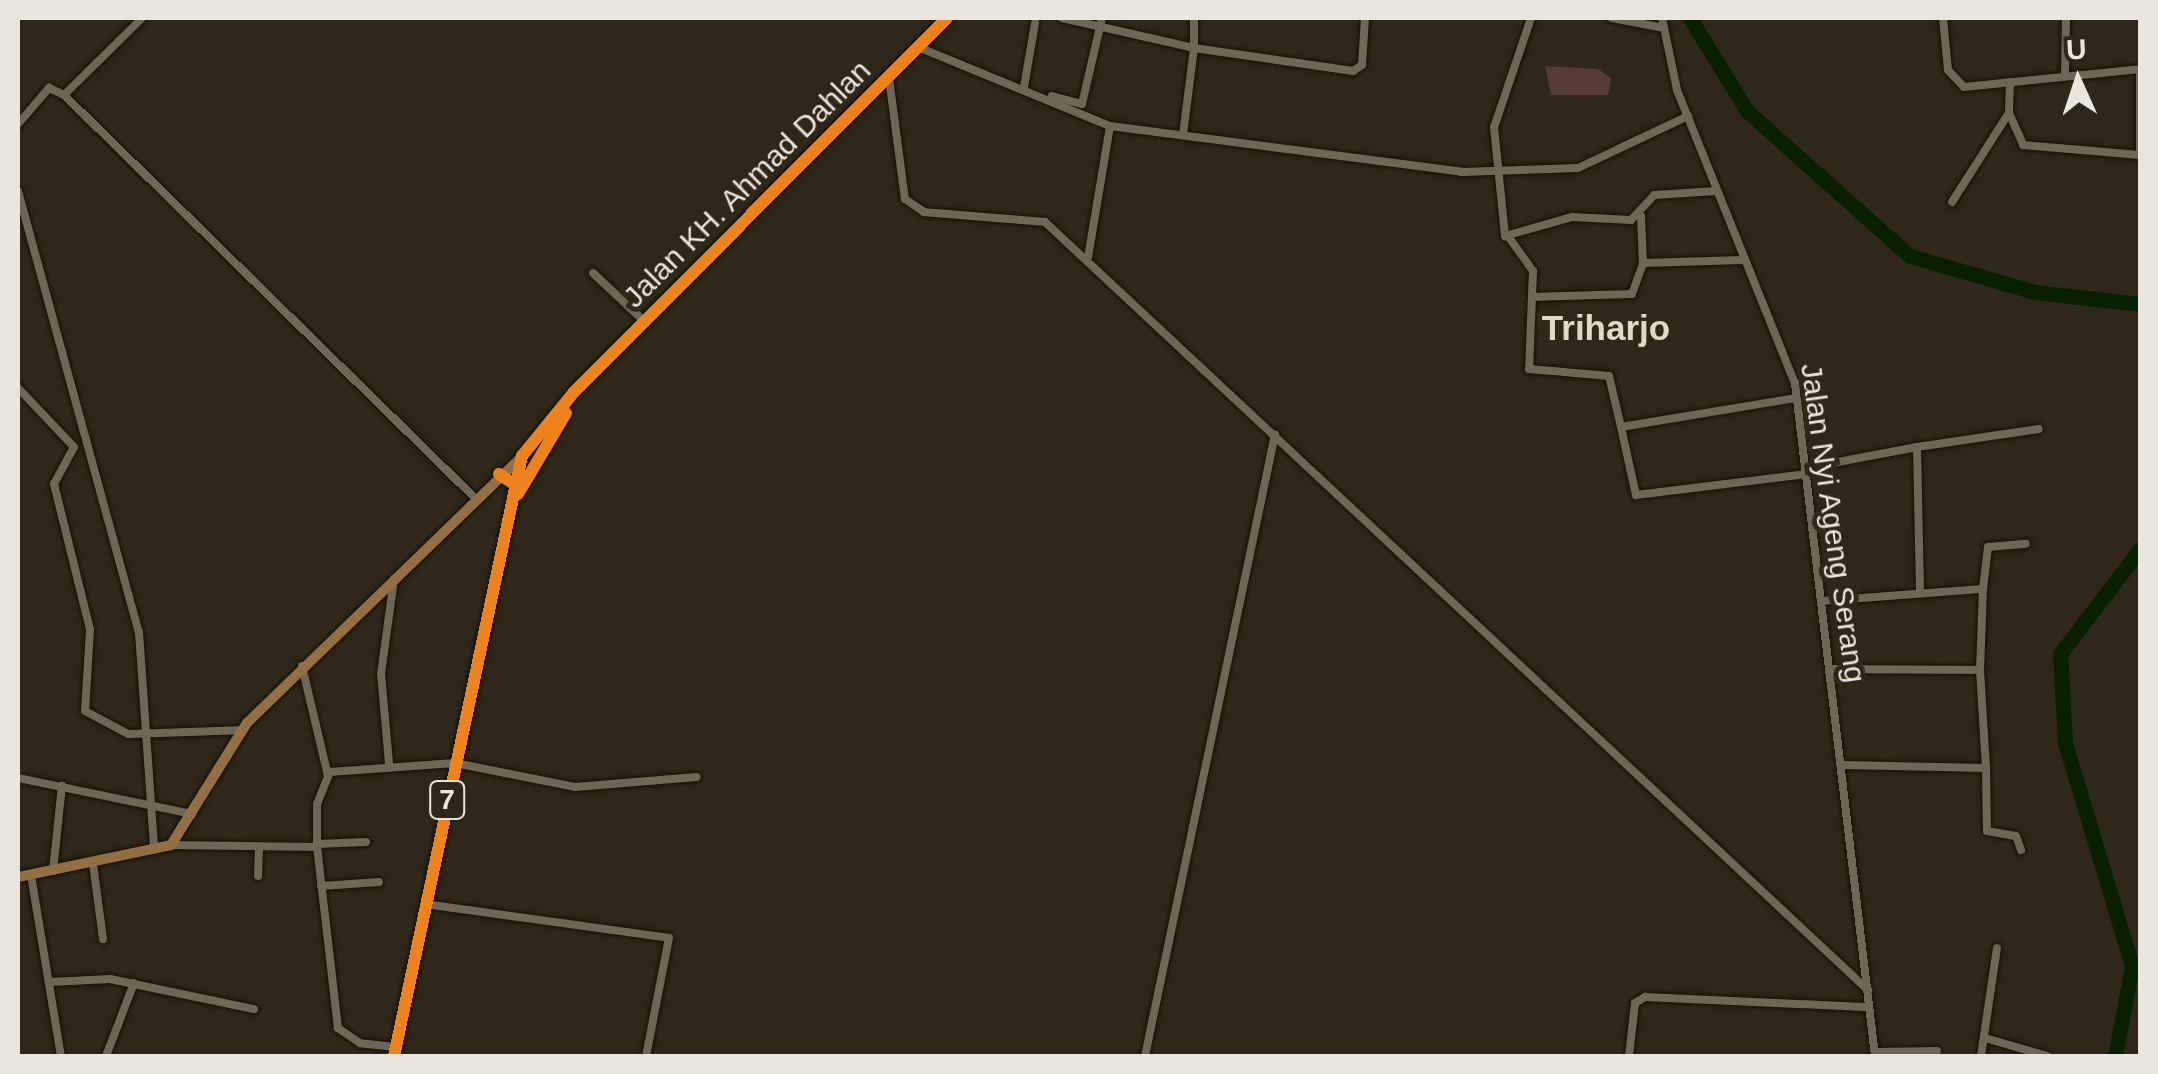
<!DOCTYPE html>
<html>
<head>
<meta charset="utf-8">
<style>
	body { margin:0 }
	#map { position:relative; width:2158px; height:1074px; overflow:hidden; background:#2f281a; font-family:Helvetica,sans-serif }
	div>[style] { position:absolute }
	.green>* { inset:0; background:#573b36 }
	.river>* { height:15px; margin:-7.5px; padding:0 7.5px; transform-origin:7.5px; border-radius:7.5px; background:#082000 }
	.roads { filter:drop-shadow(0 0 2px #171004) drop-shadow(0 0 2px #171004) }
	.street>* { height:8px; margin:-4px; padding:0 4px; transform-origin:4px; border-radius:4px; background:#6e6656 }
	.secondary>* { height:10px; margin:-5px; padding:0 5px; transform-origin:5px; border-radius:5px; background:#946f45 }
	.highway>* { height:12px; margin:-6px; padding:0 6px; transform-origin:6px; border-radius:6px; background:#ee831e }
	span { translate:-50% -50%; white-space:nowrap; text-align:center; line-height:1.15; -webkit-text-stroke:10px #2f281a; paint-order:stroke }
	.shield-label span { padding:2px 8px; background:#2f281a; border:2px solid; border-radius:8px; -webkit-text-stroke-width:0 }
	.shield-label { font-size:28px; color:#eae6dd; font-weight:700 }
	.street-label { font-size:30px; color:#eae6dd }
	.quarter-label { font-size:35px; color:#e1d8c6; font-weight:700 }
	.frame { position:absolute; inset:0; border:20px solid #eae6dd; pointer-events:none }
	.north { position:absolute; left:2028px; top:30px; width:100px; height:100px; -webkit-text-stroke:8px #2f281a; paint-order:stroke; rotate:357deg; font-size:28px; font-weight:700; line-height:40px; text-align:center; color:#eae6dd }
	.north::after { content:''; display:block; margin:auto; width:35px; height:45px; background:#eae6dd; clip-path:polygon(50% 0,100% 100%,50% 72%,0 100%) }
</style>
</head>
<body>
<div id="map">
	<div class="green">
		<i style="clip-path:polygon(1545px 66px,1598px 69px,1611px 78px,1608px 95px,1551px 95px)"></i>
	</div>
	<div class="river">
		<i style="left:1690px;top:18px;width:109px;rotate:58.5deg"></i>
		<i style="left:1747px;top:111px;width:218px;rotate:41.7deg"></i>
		<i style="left:1910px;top:256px;width:130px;rotate:16.1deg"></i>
		<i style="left:2035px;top:292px;width:106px;rotate:6.5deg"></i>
		<i style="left:2115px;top:1056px;width:92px;rotate:-79.3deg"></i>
		<i style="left:2132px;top:966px;width:233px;rotate:-106.7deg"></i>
		<i style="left:2065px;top:743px;width:89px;rotate:-93.2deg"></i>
		<i style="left:2060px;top:654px;width:132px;rotate:-52.7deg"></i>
	</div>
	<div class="roads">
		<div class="street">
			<i style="left:1062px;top:18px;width:135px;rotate:12.8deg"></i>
			<i style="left:1194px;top:48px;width:30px;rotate:-90deg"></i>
			<i style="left:1531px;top:18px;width:115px;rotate:108.7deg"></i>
			<i style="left:1494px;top:127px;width:110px;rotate:84.2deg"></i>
			<i style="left:1505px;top:236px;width:70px;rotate:-15.8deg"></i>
			<i style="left:1572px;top:217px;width:59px;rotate:2.9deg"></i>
			<i style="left:1631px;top:220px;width:34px;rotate:-47deg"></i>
			<i style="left:1654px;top:195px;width:63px;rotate:-3.6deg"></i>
			<i style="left:1612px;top:18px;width:53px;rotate:10.9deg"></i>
			<i style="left:1662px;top:18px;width:74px;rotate:78.2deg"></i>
			<i style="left:1677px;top:90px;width:316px;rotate:68.1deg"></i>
			<i style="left:1795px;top:383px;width:678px;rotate:83.22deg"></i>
			<i style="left:1943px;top:18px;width:52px;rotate:84.5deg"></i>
			<i style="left:1948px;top:70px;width:23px;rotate:47deg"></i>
			<i style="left:1964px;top:87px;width:177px;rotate:-5.8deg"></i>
			<i style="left:918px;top:47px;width:208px;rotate:22.4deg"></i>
			<i style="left:1110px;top:126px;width:133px;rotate:99.5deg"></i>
			<i style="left:2065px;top:75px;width:57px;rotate:-89deg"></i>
			<i style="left:889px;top:78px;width:122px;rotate:82.5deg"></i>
			<i style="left:905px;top:199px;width:23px;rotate:34deg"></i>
			<i style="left:924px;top:212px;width:121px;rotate:4.7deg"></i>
			<i style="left:1045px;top:222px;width:1126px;rotate:43.02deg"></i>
			<i style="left:2010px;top:82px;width:31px;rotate:92deg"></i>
			<i style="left:2009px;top:113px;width:35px;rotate:66deg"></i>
			<i style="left:2023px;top:145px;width:117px;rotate:4.9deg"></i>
			<i style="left:2140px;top:155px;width:86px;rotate:-90deg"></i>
			<i style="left:1024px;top:87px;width:65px;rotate:-80.2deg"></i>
			<i style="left:64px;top:95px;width:574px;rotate:44.44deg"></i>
			<i style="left:1052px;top:96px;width:31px;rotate:15deg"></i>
			<i style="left:1082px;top:104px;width:88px;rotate:-76.9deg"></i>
			<i style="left:18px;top:124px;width:48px;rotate:-49.3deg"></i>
			<i style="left:49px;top:88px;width:17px;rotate:25deg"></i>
			<i style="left:64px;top:95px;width:110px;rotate:-44.6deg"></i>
			<i style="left:1110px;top:126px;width:355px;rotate:7.4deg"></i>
			<i style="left:1462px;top:172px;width:116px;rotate:-2deg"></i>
			<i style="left:1578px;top:168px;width:122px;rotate:-25.3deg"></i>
			<i style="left:1183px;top:135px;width:88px;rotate:-82.8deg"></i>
			<i style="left:1194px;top:48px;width:161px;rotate:8.2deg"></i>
			<i style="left:1353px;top:71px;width:11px;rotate:-34deg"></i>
			<i style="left:1362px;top:65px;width:47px;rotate:-86.3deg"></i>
			<i style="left:18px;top:191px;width:457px;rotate:74.7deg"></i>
			<i style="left:139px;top:632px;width:218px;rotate:86deg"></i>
			<i style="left:1952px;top:202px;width:106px;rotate:-57.4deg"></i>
			<i style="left:1641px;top:216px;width:47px;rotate:87.6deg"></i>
			<i style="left:1508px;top:236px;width:43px;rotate:54.5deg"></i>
			<i style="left:1533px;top:271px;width:98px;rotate:92.3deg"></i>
			<i style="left:1529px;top:369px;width:80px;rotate:5deg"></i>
			<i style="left:1609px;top:376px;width:52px;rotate:76.8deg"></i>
			<i style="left:1621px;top:427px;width:178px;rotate:-9.4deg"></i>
			<i style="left:593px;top:273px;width:70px;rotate:43.3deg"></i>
			<i style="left:1533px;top:297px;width:99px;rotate:-1.7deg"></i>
			<i style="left:1632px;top:294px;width:33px;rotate:-70deg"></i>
			<i style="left:1643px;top:263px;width:100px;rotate:-1.7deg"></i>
			<i style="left:18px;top:388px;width:81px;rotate:46.5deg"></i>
			<i style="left:74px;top:447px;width:42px;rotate:118.4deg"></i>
			<i style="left:54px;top:484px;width:150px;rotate:76.1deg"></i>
			<i style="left:90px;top:630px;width:81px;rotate:93.5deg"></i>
			<i style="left:85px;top:711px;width:49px;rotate:28.1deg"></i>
			<i style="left:128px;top:734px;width:114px;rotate:-2deg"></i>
			<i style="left:1621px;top:427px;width:70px;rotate:77.6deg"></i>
			<i style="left:1636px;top:495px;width:172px;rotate:-7deg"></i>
			<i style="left:1917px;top:447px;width:123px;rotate:-8.4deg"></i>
			<i style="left:1806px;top:468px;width:113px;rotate:-10.7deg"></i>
			<i style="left:1917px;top:447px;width:146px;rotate:88.8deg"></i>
			<i style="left:1983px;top:589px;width:42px;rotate:-83.2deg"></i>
			<i style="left:1988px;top:547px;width:38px;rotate:-5deg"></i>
			<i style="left:1822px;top:601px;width:161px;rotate:-4.3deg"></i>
			<i style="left:1983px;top:589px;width:81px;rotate:92.1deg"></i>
			<i style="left:1980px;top:670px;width:149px;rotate:-179.6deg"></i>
			<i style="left:302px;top:666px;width:113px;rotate:76.7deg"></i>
			<i style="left:1980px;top:670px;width:98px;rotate:86.5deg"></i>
			<i style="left:389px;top:763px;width:89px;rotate:-95.1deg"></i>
			<i style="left:381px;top:674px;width:96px;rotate:-82.2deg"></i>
			<i style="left:1844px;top:765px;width:142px;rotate:1.2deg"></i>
			<i style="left:1986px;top:768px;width:63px;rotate:89.1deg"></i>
			<i style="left:1987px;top:831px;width:29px;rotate:10deg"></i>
			<i style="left:2016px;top:836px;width:15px;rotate:70deg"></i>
			<i style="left:18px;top:778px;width:178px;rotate:11.7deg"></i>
			<i style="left:317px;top:844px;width:49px;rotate:-2.3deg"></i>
			<i style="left:171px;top:845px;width:146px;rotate:0.8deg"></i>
			<i style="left:93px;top:864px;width:76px;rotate:82.4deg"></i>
			<i style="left:53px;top:871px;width:86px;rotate:-84deg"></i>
			<i style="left:31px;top:875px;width:183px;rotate:80.6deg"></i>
			<i style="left:258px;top:876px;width:29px;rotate:-88deg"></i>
			<i style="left:321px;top:886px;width:58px;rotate:-3.9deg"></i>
			<i style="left:425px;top:904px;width:246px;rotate:7.9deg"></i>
			<i style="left:669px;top:938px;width:120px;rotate:101deg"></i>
			<i style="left:49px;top:982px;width:61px;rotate:-2.8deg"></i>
			<i style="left:110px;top:979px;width:147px;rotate:11.8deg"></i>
			<i style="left:1985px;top:1038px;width:65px;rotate:16.2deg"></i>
			<i style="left:396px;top:1047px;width:36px;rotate:-174deg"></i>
			<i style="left:360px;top:1043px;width:27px;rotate:-146deg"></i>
			<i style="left:338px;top:1028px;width:182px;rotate:-96.6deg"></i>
			<i style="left:317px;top:847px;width:43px;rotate:-90deg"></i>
			<i style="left:317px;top:804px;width:35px;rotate:-68deg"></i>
			<i style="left:330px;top:772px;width:125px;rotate:-4.1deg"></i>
			<i style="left:455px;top:763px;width:122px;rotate:11.3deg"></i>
			<i style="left:575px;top:787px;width:122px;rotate:-4.7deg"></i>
			<i style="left:1875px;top:1052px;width:62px;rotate:-0.9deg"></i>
			<i style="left:106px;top:1056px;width:78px;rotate:-69deg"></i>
			<i style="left:1145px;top:1056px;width:635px;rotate:-78.19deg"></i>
			<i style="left:1629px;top:1056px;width:53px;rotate:-83.5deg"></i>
			<i style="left:1635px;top:1003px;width:12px;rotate:-31deg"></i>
			<i style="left:1645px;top:997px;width:224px;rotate:2.6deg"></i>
			<i style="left:1981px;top:1056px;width:109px;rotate:-81.6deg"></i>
		</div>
		<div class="secondary">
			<i style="left:18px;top:877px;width:156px;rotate:-11.8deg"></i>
			<i style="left:171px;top:845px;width:144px;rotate:-58.1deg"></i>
			<i style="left:247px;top:723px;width:384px;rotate:-44.1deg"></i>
		</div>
		<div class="highway">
			<i style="left:499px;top:474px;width:23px;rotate:34deg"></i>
			<i style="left:518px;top:494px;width:94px;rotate:-59.3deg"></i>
			<i style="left:394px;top:1056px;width:614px;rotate:-77.96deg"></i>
			<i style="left:522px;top:456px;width:82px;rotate:-50.9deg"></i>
			<i style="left:574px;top:392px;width:528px;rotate:-45.08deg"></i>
		</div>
	</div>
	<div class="shield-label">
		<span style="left:447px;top:800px">7</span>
	</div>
	<div class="street-label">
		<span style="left:747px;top:184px;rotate:-45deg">Jalan KH. Ahmad Dahlan</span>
		<span style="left:1833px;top:523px;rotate:82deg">Jalan Nyi Ageng Serang</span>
	</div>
	<div class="quarter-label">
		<span style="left:1606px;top:328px">Triharjo</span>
	</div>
	<div class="frame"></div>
	<div class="north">U</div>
</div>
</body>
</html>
